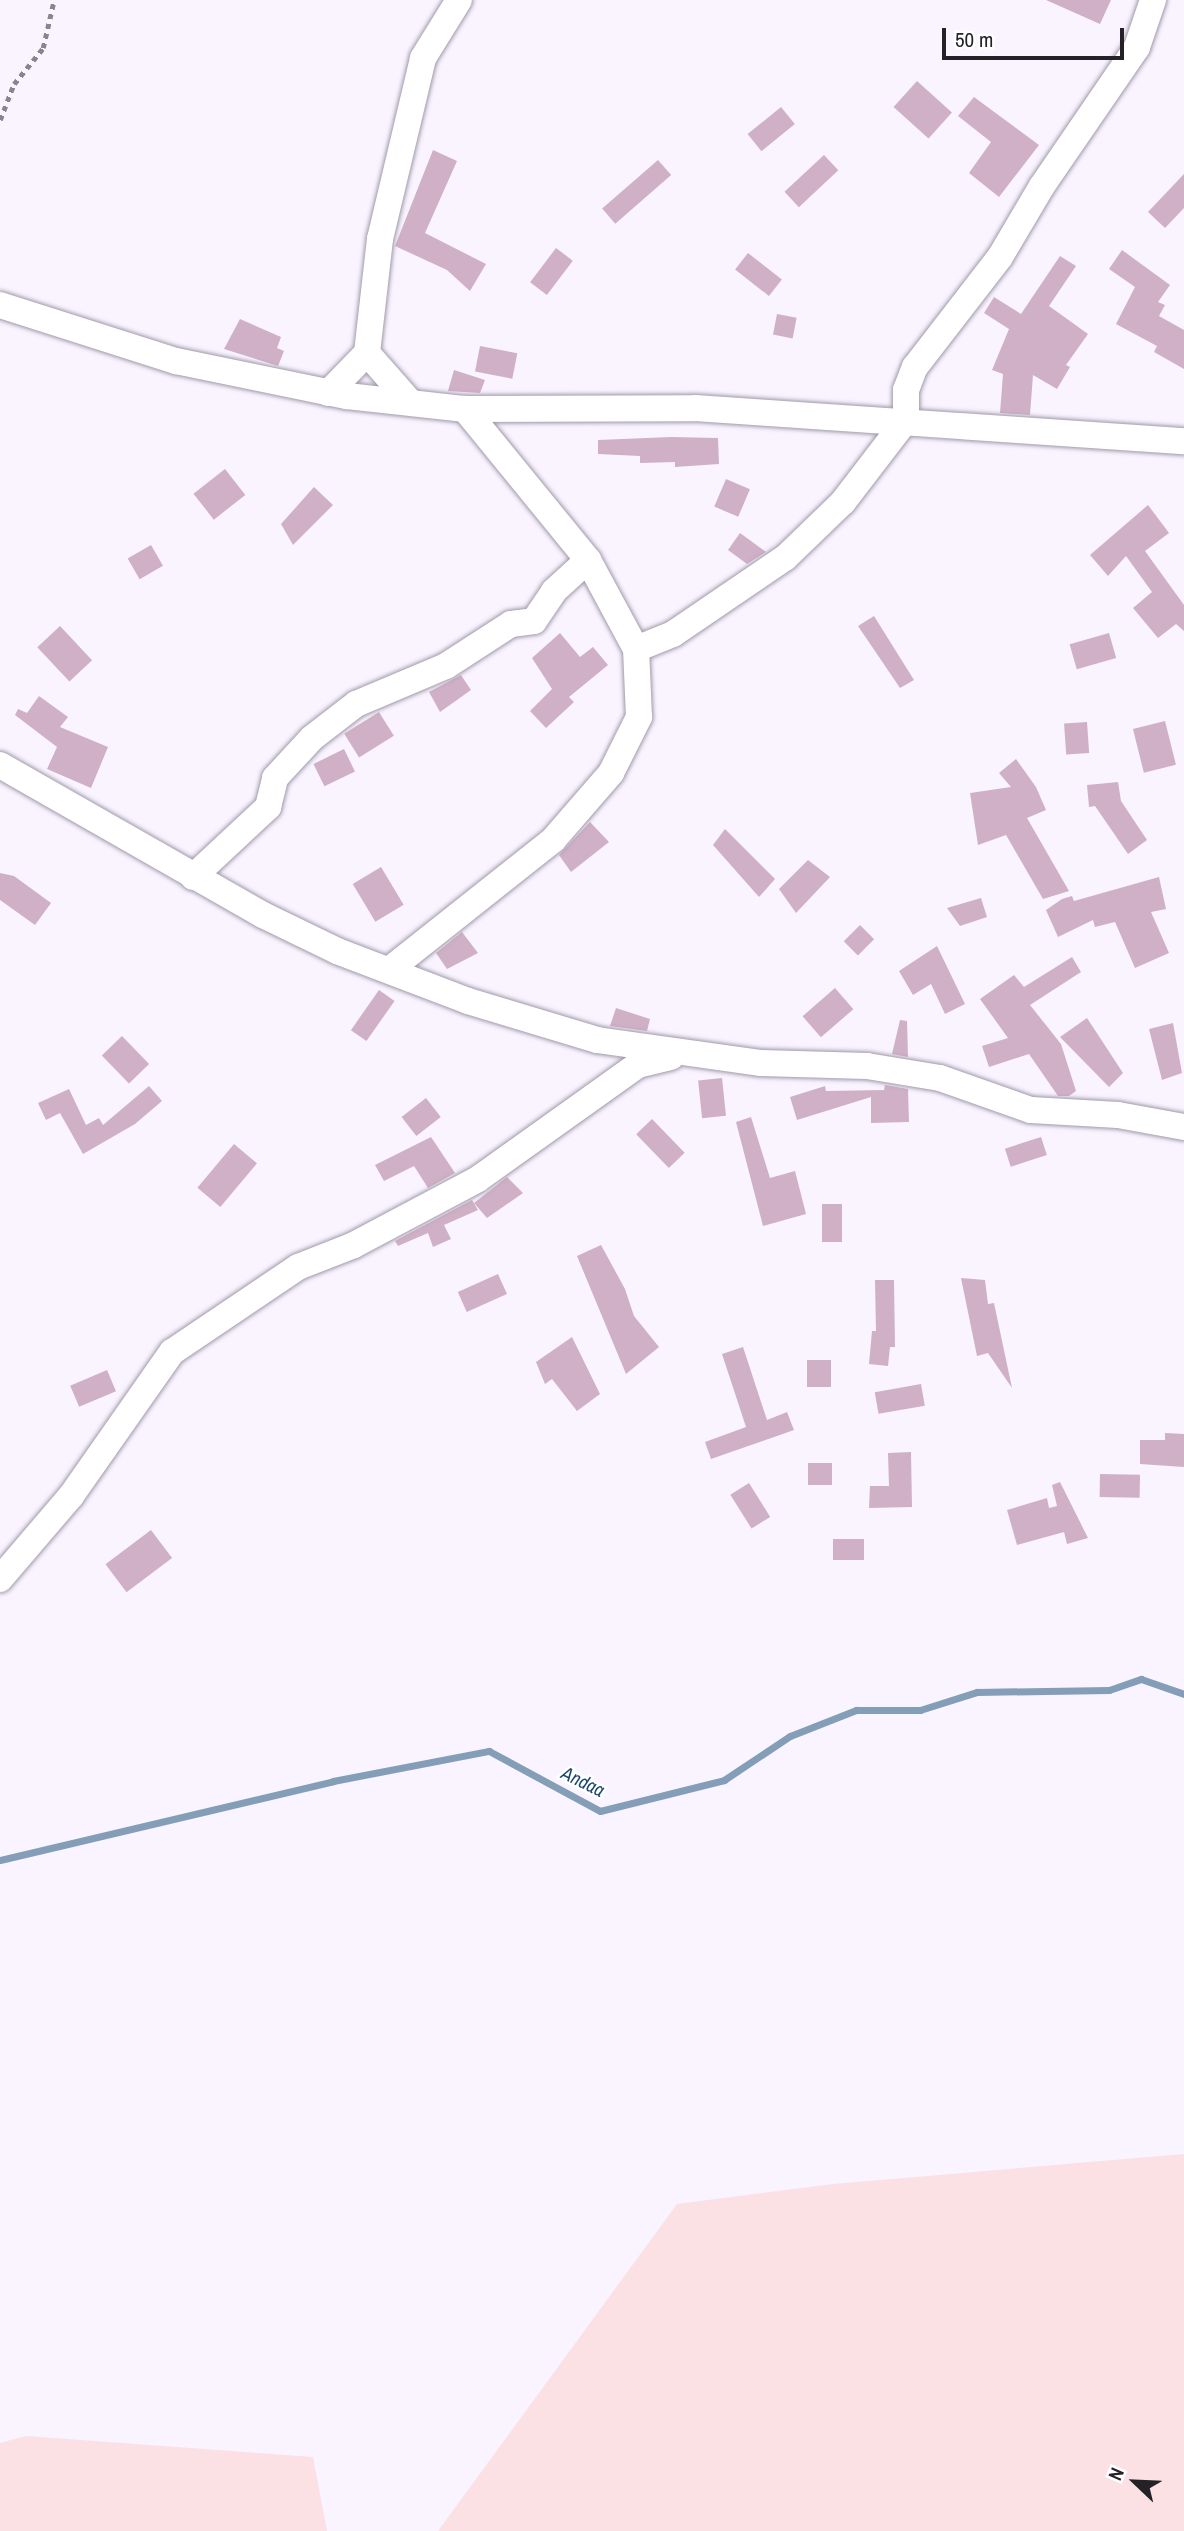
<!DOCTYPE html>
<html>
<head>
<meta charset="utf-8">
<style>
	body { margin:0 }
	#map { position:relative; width:1184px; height:2531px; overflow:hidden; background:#f9f4ff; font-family:"Archivo Narrow",sans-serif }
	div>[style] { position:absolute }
	.green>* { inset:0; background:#fbe1e4 }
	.stream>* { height:7px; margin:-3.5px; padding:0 3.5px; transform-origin:3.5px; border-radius:3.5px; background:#839eb6 }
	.building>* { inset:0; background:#d0b0c6; transform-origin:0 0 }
	.path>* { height:4.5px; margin-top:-2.25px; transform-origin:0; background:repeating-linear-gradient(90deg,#88858d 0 5px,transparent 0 10px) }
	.roads { filter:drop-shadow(0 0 2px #a199aa) drop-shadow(0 0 2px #a199aa) }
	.minor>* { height:26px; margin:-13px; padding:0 13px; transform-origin:13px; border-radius:13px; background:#fff }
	span { translate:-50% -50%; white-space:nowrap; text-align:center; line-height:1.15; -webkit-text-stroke:5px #fff; paint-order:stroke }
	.water-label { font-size:19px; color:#1b486b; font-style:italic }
	.north { position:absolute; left:1100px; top:2447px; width:70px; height:70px; -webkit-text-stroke:5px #fff; paint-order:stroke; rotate:293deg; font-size:19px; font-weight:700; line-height:28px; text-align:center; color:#242127 }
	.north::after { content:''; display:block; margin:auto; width:24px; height:32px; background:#242127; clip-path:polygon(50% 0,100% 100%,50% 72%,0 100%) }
	.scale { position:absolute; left:942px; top:28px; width:182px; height:32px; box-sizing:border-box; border:4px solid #242127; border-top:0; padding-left:9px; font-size:21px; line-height:24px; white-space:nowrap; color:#242127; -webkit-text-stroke:5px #fff; paint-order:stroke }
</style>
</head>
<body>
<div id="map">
	<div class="green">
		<i style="clip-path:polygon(1184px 2154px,1184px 2531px,438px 2531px,677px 2204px,833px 2184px)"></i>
		<i style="clip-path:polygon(26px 2436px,313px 2457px,327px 2531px,0 2531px,0 2443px)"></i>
	</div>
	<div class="stream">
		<i style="left:0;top:1860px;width:342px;rotate:-13.3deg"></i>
		<i style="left:333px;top:1781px;width:159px;rotate:-10.9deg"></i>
		<i style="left:489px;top:1751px;width:126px;rotate:28.4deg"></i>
		<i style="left:600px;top:1811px;width:128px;rotate:-14deg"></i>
		<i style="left:724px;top:1780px;width:79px;rotate:-33.7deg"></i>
		<i style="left:790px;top:1736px;width:71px;rotate:-21.5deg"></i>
		<i style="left:856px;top:1710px;width:64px"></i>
		<i style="left:920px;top:1710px;width:60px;rotate:-17.5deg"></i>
		<i style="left:977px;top:1692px;width:132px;rotate:-0.9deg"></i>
		<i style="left:1109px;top:1690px;width:34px;rotate:-19deg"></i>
		<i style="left:1141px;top:1679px;width:46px;rotate:19.2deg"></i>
	</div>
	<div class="building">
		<i style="clip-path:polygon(1046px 0,1111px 0,1100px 24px)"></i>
		<i style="left:917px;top:81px;width:47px;height:35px;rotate:42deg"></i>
		<i style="clip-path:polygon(974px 97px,1039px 145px,999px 197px,969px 173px,991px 142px,958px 116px)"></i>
		<i style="left:781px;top:107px;width:22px;height:43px;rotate:51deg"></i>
		<i style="clip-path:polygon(433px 150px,457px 161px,425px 233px,486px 264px,470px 291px,447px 270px,395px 246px)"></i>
		<i style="left:824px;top:155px;width:21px;height:54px;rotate:47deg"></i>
		<i style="left:658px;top:160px;width:20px;height:74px;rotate:49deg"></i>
		<i style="clip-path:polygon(1184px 174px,1184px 208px,1165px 228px,1148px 212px)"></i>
		<i style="left:556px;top:248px;width:21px;height:43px;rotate:37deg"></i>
		<i style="clip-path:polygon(1122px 250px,1170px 285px,1158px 302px,1165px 305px,1159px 316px,1184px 330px,1184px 369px,1154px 352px,1157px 346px,1116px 324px,1135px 287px,1109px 269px)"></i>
		<i style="left:748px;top:253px;width:43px;height:21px;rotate:38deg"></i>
		<i style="clip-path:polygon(1060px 256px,1076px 266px,1049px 306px,1088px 334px,1066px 365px,1070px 367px,1057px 389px,1033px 375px,1030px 415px,1000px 413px,1003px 374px,992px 370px,1009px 329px,984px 313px,994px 297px,1021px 314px)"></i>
		<i style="left:777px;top:314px;width:20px;height:21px;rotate:11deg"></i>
		<i style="clip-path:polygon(240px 319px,281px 337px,277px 348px,284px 351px,278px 366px,224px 349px)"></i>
		<i style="left:480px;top:346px;width:38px;height:26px;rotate:11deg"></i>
		<i style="clip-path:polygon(454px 370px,485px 380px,480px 393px,448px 391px)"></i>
		<i style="clip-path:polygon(671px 437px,718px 438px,719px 464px,675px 467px,675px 462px,640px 463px,640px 456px,598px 454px,598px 440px)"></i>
		<i style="left:225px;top:469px;width:33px;height:40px;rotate:52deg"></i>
		<i style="left:726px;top:479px;width:26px;height:30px;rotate:23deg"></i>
		<i style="clip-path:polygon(314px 487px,333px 505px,293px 545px,281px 524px)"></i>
		<i style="clip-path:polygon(1148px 505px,1169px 533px,1145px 551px,1184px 605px,1184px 631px,1176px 624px,1158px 638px,1133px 608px,1152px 592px,1126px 556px,1108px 576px,1090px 555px)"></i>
		<i style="clip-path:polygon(740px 533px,766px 552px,747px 564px,728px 550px)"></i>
		<i style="left:151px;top:545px;width:24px;height:27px;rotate:60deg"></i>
		<i style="clip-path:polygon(874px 616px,914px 680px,900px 688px,858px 626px)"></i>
		<i style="left:60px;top:626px;width:47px;height:31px;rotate:47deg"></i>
		<i style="clip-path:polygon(560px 633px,580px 657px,593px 647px,608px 665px,569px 697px,574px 702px,546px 728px,530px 711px,552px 689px,532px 658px)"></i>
		<i style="left:1109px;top:633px;width:26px;height:41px;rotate:74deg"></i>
		<i style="clip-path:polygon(461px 675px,471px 690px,440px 712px,429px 692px)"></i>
		<i style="clip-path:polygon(39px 696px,68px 717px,60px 727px,108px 747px,91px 788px,47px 769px,57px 747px,15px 715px,18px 709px,27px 713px)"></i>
		<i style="left:379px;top:712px;width:28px;height:41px;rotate:58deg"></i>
		<i style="left:1165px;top:721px;width:45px;height:33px;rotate:76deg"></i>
		<i style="left:1087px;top:722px;width:31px;height:23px;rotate:86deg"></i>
		<i style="left:344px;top:749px;width:25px;height:34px;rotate:64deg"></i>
		<i style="clip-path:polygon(1016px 759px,1036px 787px,1046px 810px,1027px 818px,1069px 891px,1043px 899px,1006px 835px,978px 845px,970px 793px,1011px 787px,999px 773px)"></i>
		<i style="clip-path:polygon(1118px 782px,1121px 801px,1147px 840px,1128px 854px,1095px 806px,1089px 807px,1087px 785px)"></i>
		<i style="clip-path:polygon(590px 822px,609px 842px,571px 872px,559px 855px)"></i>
		<i style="clip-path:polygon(725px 829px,775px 879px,759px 897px,713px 845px)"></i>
		<i style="clip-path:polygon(808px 860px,830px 877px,796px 913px,779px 889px)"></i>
		<i style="left:381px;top:867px;width:44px;height:33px;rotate:59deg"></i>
		<i style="clip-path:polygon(0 873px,14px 876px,51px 903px,35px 925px,0 900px)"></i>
		<i style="clip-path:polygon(1159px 877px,1166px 909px,1151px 912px,1169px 953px,1135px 968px,1115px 922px,1095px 927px,1093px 920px,1058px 937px,1046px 910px,1062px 899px,1072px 896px,1074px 901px)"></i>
		<i style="clip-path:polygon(981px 898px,987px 917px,960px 926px,947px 908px)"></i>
		<i style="left:860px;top:925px;width:20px;height:23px;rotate:45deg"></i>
		<i style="clip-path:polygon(462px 932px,478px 953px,447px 969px,436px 953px)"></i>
		<i style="clip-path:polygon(937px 946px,965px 1004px,945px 1014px,931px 984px,913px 995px,899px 971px)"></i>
		<i style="clip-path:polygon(1072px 957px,1081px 972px,1030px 1005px,1061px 1044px,1076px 1091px,1069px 1096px,1058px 1096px,1029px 1054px,989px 1067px,982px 1046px,1008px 1038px,980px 999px,1014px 975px,1024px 987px)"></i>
		<i style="left:835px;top:988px;width:28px;height:43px;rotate:49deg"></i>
		<i style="left:379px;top:990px;width:19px;height:49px;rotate:35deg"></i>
		<i style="clip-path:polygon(616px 1008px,650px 1019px,647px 1031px,610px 1026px)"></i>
		<i style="clip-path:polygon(1087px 1018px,1123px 1073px,1109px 1087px,1060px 1037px)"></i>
		<i style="clip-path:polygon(900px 1020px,907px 1021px,908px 1057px,892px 1054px)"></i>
		<i style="clip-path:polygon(1173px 1023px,1182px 1073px,1162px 1080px,1149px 1029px)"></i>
		<i style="left:122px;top:1036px;width:39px;height:28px;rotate:46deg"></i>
		<i style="left:722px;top:1078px;width:38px;height:24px;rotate:84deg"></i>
		<i style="clip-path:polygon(885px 1085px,908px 1089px,909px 1122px,871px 1123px,871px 1097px,797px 1120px,790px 1097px,825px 1086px,826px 1091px,884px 1090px)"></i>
		<i style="clip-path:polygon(149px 1086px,162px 1101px,135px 1124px,83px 1154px,60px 1113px,46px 1120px,38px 1103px,69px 1089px,86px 1125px,99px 1118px,103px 1125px)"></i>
		<i style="left:426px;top:1098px;width:24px;height:31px;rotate:52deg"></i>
		<i style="clip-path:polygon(751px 1117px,770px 1178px,795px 1171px,806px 1214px,763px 1226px,736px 1122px)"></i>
		<i style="left:652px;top:1119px;width:47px;height:22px;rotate:46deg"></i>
		<i style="clip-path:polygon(431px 1137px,455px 1173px,428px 1188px,414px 1166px,384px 1181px,375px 1165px)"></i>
		<i style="left:1041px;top:1137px;width:19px;height:38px;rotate:72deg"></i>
		<i style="left:234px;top:1144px;width:30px;height:57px;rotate:40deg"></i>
		<i style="clip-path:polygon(507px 1177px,523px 1193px,487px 1218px,474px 1203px)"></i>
		<i style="clip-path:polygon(472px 1200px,478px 1210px,444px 1225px,451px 1239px,433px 1247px,428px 1233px,398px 1246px,395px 1241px)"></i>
		<i style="left:822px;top:1204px;width:20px;height:38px"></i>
		<i style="clip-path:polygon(601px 1245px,625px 1289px,634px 1316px,659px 1347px,626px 1374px,577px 1256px)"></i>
		<i style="left:498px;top:1274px;width:22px;height:44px;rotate:66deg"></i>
		<i style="clip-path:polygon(961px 1278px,985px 1280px,988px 1304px,994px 1303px,1012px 1388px,988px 1353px,977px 1356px)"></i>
		<i style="clip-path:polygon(875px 1280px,894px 1280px,895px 1347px,890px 1347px,888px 1366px,869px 1364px,872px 1331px,876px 1331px)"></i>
		<i style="clip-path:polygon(572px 1337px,600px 1394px,577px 1411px,552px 1379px,545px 1384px,536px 1362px)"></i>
		<i style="clip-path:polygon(743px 1347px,767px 1420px,787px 1412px,794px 1430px,711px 1459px,705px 1442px,746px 1427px,722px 1354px)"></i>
		<i style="left:831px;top:1360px;width:27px;height:24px;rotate:90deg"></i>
		<i style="left:107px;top:1370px;width:23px;height:40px;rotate:67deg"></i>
		<i style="left:921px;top:1384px;width:22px;height:47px;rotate:80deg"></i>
		<i style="clip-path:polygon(1165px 1433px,1184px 1434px,1184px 1467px,1140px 1464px,1140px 1440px,1165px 1440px)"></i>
		<i style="clip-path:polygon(911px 1452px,912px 1507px,869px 1508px,870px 1486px,889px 1486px,888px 1453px)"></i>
		<i style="left:808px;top:1463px;width:24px;height:22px"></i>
		<i style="left:1100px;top:1474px;width:40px;height:23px;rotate:1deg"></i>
		<i style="clip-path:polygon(1060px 1482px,1088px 1538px,1067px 1544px,1064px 1532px,1017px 1545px,1007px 1510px,1047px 1498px,1049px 1508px,1057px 1506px,1052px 1485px)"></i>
		<i style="left:749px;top:1483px;width:40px;height:22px;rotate:58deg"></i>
		<i style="left:151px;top:1530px;width:35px;height:57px;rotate:53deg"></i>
		<i style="left:833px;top:1539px;width:31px;height:21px"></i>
	</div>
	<div class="path">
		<i style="left:0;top:120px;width:39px;rotate:-69deg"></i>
		<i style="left:14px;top:84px;width:46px;rotate:-51.1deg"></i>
		<i style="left:43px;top:48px;width:49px;rotate:-77.1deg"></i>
	</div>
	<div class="roads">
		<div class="minor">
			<i style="left:0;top:305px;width:185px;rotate:17.7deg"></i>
			<i style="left:176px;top:361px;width:175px;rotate:11.6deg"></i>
			<i style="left:347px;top:396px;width:119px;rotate:6.3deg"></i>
			<i style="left:465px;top:409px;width:230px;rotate:-0.2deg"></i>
			<i style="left:695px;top:408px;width:490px;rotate:3.9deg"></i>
			<i style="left:367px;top:353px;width:64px;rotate:48.8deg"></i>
			<i style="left:328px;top:393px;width:56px;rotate:-45.7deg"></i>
			<i style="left:367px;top:353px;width:115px;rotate:-83.5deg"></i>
			<i style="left:380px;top:239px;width:186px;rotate:-76.6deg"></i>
			<i style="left:423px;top:58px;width:68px;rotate:-58.2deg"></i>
			<i style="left:636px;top:649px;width:40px;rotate:-22deg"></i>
			<i style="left:673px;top:634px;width:135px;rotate:-34.2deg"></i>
			<i style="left:785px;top:558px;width:81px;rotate:-44deg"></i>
			<i style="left:843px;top:502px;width:103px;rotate:-52.5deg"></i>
			<i style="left:906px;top:420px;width:30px;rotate:-90deg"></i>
			<i style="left:906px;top:390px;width:25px;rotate:-69deg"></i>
			<i style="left:915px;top:367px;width:139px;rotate:-52.3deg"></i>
			<i style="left:1000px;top:257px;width:82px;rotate:-59.4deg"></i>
			<i style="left:1042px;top:186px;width:168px;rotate:-55.6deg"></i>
			<i style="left:1137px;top:47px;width:50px;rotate:-71.2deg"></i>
			<i style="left:0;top:765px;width:303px;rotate:29.7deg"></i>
			<i style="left:263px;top:915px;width:82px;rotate:25.9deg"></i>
			<i style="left:337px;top:951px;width:140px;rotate:20.9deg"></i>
			<i style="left:468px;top:1001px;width:135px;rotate:16.8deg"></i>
			<i style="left:597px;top:1040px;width:166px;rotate:8deg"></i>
			<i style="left:761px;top:1063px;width:106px;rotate:1.6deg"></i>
			<i style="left:867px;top:1066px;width:74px;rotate:9.3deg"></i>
			<i style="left:940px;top:1078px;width:96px;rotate:19.4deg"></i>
			<i style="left:1031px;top:1110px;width:87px;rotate:3.3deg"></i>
			<i style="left:1118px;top:1115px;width:67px;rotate:10.3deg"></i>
			<i style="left:193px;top:877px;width:103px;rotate:-43deg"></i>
			<i style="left:268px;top:807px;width:30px;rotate:-76deg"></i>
			<i style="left:275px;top:778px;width:54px;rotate:-47.2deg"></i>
			<i style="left:312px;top:738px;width:56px;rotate:-37.7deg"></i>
			<i style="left:356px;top:704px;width:98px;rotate:-22.9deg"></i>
			<i style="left:446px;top:666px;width:77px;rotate:-32.9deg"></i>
			<i style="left:511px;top:624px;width:23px;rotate:-7deg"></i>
			<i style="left:534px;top:621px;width:36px;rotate:-56deg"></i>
			<i style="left:554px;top:591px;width:46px;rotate:-42.4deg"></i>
			<i style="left:389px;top:970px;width:209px;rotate:-38.4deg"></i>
			<i style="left:553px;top:840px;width:89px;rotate:-49.1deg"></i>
			<i style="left:611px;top:773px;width:63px;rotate:-63.4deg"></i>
			<i style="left:639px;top:717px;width:68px;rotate:-92.5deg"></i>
			<i style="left:636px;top:649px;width:101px;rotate:-118.3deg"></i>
			<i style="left:588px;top:560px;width:195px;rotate:-129.2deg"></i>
			<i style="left:0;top:1579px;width:109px;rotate:-49.5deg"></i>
			<i style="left:71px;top:1496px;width:176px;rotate:-55deg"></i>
			<i style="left:172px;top:1352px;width:152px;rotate:-34deg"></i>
			<i style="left:298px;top:1267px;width:60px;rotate:-21.4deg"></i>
			<i style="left:354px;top:1245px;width:140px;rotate:-28deg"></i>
			<i style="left:478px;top:1179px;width:196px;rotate:-35.5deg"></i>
			<i style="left:638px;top:1065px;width:34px;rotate:-14deg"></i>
		</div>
	</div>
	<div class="water-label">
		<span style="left:583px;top:1782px;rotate:26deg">Andaa</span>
	</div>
	<div class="north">N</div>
	<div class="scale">50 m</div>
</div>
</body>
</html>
